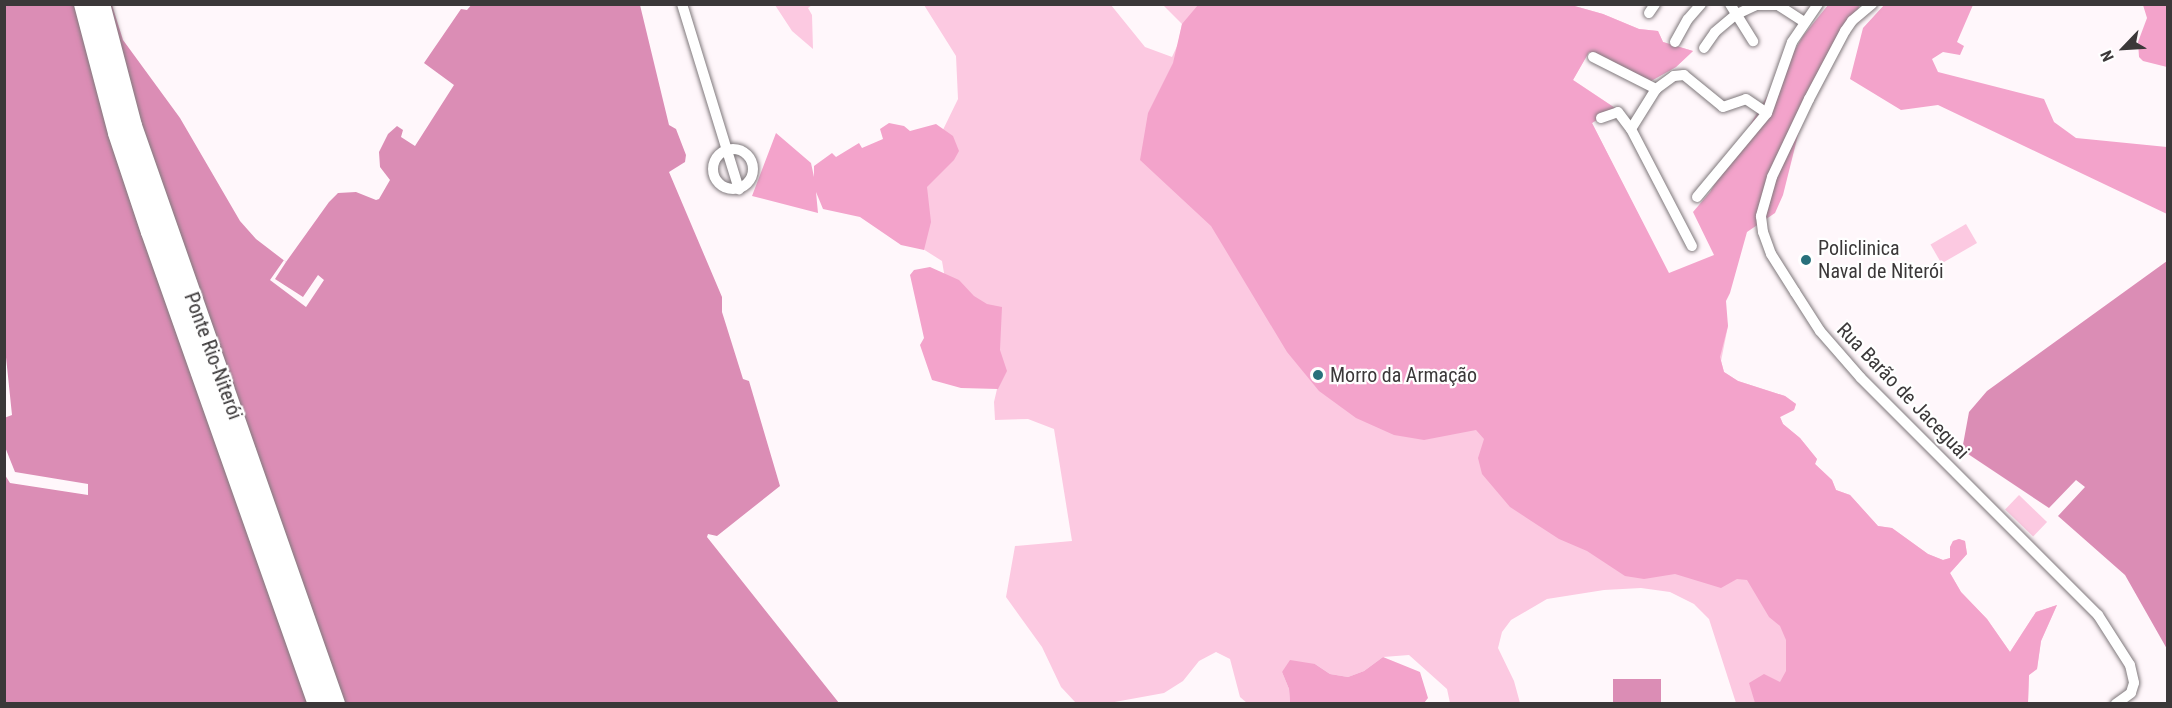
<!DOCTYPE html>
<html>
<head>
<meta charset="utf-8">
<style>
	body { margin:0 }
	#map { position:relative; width:2172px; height:708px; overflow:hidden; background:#fff7fb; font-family:"Roboto Condensed",sans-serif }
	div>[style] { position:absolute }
	.green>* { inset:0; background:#fcc9e1; transform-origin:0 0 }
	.forest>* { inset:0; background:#f3a3cb }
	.water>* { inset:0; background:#db8db5; transform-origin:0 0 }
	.pier>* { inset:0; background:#fff7fb }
	.roads { filter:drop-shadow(0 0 2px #80797c) drop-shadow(0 0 2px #80797c) }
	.street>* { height:10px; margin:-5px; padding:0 5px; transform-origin:5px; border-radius:5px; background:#fff }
	.street>.ring { margin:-5px; padding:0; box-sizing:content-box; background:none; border:10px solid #fff; border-radius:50% }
	.highway>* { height:20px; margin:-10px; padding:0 10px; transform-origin:10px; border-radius:10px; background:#fff }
	.dots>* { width:16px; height:16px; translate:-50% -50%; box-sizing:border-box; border:3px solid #fff; border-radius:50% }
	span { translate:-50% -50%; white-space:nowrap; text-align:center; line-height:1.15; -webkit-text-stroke:4.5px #fff; paint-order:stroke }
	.poi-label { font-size:20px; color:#3b3839 }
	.left { translate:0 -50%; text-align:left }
	.street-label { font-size:20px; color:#3b3839 }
	.frame { position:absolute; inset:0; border:6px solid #3b3839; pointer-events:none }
	.north { position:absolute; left:2094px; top:18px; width:60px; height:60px; -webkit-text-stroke:4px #fff; paint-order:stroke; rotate:245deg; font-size:16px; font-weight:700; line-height:24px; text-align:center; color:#3b3839 }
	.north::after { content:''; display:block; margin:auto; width:21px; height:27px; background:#3b3839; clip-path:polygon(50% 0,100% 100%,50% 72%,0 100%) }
</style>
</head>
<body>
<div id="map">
	<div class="green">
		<i style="clip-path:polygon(775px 5px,812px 5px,808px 8px,812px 15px,813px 49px,792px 31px)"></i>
		<i style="clip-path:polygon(924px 5px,1111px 5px,1145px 47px,1172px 57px,1178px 44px,1182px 24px,1163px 5px,1571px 5px,1603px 14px,1639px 29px,1658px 31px,1663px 42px,1693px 51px,1676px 67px,1651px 81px,1589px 52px,1573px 80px,1615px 108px,1592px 123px,1668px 273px,1704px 275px,1724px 309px,1728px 326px,1721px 361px,1724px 372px,1738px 381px,1785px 396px,1796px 404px,1794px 410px,1780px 417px,1783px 424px,1800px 438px,1817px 459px,1815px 464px,1832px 480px,1836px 490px,1850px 495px,1878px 526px,1892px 528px,1928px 554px,1943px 560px,1950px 558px,1950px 547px,1953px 541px,1959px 539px,1965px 541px,1967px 554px,1950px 573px,1961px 592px,1987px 619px,2010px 652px,2036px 612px,2057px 605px,2041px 641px,2037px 669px,2029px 675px,2028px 703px,1736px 703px,1709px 619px,1694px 604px,1670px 592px,1641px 588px,1604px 590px,1547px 599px,1511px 620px,1502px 632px,1498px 648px,1514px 681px,1520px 703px,1450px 703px,1447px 689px,1409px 655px,1383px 657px,1364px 671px,1348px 677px,1330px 674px,1315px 664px,1282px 672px,1289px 689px,1290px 703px,1247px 703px,1240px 697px,1230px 659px,1216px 652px,1199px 661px,1183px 681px,1164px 693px,1109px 703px,1076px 703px,1061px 687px,1042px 647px,1006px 597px,1015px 546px,1072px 541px,1054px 429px,1028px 419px,995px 420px,994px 402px,997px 389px,948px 297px,942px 261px,904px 237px,939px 138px,958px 99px,956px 56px)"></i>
		<i style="left:1966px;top:224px;width:22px;height:41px;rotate:60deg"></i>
		<i style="left:2019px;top:495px;width:39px;height:20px;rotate:44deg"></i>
	</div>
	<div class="forest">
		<i style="clip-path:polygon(1885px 4px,1973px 5px,1957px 42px,1964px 46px,1960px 55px,1943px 52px,1932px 59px,1938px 72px,2044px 99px,2054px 122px,2076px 138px,2167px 147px,2167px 214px,1938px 105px,1901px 110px,1850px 79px,1863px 28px)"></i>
		<i style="clip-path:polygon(1198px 5px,1571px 5px,1603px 14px,1639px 29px,1658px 31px,1663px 42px,1693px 51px,1676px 67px,1651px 81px,1589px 52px,1573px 80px,1615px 108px,1592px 123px,1669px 273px,1714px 255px,1693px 212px,1710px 192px,1803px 36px,1828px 5px,1860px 5px,1804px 111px,1783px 195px,1775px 213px,1747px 232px,1730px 293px,1726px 301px,1728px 326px,1720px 357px,1724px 372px,1738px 381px,1785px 396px,1796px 404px,1794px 410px,1780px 417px,1783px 424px,1800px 438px,1817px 459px,1815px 464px,1832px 480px,1836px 490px,1850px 495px,1878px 526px,1892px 528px,1928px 554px,1943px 560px,1950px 558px,1950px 547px,1953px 541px,1959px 539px,1965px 541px,1967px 554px,1950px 573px,1961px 592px,1987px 619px,2010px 652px,2036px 612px,2057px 605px,2041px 641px,2037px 669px,2029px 675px,2028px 703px,1755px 703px,1749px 683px,1764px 674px,1780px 682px,1786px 671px,1786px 640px,1780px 626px,1769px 617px,1747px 580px,1737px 579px,1721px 588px,1675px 574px,1644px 579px,1625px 576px,1587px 551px,1559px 539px,1510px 507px,1482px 474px,1478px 458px,1484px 439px,1476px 430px,1424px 440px,1394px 435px,1356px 418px,1319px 391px,1287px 352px,1211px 226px,1140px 160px,1148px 113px,1173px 63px,1182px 24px)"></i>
		<i style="clip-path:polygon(2143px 5px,2167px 5px,2167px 67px,2143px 61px,2139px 57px,2138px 42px,2147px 18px)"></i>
		<i style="clip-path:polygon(889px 123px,904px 126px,910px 131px,936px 124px,953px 136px,959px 151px,954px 160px,927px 187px,931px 222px,924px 250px,901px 245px,860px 217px,823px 209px,816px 192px,818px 213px,752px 196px,776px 133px,811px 163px,814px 177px,814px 166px,832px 153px,836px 157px,859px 143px,862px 148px,883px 139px,880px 129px)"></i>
		<i style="clip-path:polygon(930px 267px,959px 280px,974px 296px,987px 304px,1002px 307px,1000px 350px,1007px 371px,998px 389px,961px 388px,932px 380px,920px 345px,924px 338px,910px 275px,914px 270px)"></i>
		<i style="clip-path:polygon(1383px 657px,1420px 672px,1428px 698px,1424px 703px,1290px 703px,1289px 689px,1282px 672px,1290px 660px,1315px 664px,1330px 674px,1348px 677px,1364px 671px)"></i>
	</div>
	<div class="water">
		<i style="clip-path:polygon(472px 4px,640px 5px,669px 125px,676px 129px,686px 155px,685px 162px,669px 172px,722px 297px,722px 312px,743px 379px,749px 381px,780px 486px,717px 536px,708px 534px,707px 537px,839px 703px,5px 703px,4px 418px,12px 415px,4px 338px,4px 5px,112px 5px,123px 40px,180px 118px,240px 221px,256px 239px,286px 262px,329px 202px,338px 193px,356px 192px,376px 200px,379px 199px,390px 180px,380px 167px,379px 152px,388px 134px,397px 126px,403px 130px,401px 137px,415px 146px,454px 85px,424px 63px,461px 9px,467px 10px)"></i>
		<i style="clip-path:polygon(2167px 261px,2167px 649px,2125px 575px,2058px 516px,2085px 487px,2076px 480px,2049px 508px,1962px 450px,1969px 412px,1987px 391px)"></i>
		<i style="left:1661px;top:679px;width:24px;height:48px;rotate:90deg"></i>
	</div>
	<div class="pier">
		<i style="clip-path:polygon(284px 260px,286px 262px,275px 279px,303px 297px,318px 275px,324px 280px,306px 307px,270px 280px)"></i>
		<i style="clip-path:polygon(5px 447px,15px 472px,88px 484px,88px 495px,10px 483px,5px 475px)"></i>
	</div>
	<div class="roads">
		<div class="street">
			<i style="left:682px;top:4px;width:194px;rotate:72.9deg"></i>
			<i style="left:1730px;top:4px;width:44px;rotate:58.1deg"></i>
			<i style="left:1872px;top:4px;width:26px;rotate:140deg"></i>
			<i style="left:1852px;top:21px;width:12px;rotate:125deg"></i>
			<i style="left:1845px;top:31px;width:77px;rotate:117.9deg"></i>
			<i style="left:1809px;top:99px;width:86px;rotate:115.4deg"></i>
			<i style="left:1772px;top:177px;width:41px;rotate:105.8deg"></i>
			<i style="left:1761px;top:216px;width:16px;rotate:83deg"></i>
			<i style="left:1763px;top:232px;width:23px;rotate:70deg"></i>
			<i style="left:1771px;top:254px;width:45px;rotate:57.7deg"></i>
			<i style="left:1795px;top:292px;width:46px;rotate:57.3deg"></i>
			<i style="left:1820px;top:331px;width:62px;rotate:48.9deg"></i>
			<i style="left:1861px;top:378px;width:335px;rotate:45deg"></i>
			<i style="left:2098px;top:615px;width:59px;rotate:57.4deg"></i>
			<i style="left:2130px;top:665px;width:18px;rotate:77deg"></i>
			<i style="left:2134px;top:683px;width:10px;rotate:107deg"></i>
			<i style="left:2131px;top:693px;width:19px;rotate:144deg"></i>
			<i style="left:1649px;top:13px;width:11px;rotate:-56deg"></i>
			<i style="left:1675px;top:42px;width:26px;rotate:-61deg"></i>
			<i style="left:1688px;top:19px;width:20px;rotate:-49deg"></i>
			<i style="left:1704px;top:48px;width:19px;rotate:-55deg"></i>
			<i style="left:1715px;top:32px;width:26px;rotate:-40deg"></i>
			<i style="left:1735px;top:15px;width:23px;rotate:-25deg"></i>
			<i style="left:1756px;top:5px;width:22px"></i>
			<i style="left:1778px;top:5px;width:31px;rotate:33deg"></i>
			<i style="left:1593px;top:57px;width:71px;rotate:26.9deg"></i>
			<i style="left:1656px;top:89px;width:22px;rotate:-36deg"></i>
			<i style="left:1674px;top:76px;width:10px;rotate:-6deg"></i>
			<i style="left:1684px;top:75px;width:50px;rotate:39.4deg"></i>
			<i style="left:1723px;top:107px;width:24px;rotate:-19deg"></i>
			<i style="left:1746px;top:99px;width:25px;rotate:34deg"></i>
			<i style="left:1656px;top:89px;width:47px;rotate:122deg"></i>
			<i style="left:1631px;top:129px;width:132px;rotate:62.5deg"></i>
			<i style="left:1601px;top:118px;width:18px;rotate:-19deg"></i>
			<i style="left:1618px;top:112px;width:21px;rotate:53deg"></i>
			<i class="ring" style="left:713px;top:149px;width:30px;height:30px"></i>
			<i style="left:1697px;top:197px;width:109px;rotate:-50.2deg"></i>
			<i style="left:1767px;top:113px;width:75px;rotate:-70.6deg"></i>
			<i style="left:1792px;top:42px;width:46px;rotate:-55.6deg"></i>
		</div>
		<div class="highway">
			<i style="left:84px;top:4px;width:133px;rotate:75.2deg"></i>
			<i style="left:118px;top:133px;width:104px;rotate:71.6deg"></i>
			<i style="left:151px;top:232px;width:501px;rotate:70.52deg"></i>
			<i style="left:100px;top:4px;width:126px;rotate:75.3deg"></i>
			<i style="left:132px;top:126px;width:613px;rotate:70.65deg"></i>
		</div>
	</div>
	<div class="dots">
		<i style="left:1806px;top:260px;background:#28707c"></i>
		<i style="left:1318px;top:375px;background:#28707c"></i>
	</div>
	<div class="poi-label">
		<span class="left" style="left:1818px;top:260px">Policlinica<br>Naval de Niterói</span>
		<span class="left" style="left:1330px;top:375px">Morro da Armação</span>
	</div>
	<div class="street-label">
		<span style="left:213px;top:356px;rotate:70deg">Ponte Rio-Niterói</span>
		<span style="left:1903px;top:391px;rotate:46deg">Rua Barão de Jaceguai</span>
	</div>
	<div class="frame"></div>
	<div class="north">N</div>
</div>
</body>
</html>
